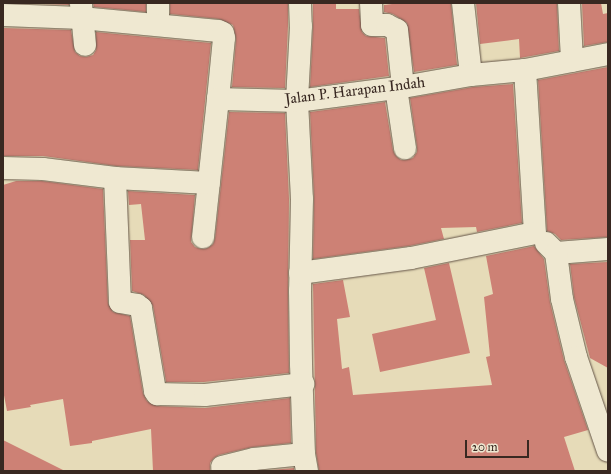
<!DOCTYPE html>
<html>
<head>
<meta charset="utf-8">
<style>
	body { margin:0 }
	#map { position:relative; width:611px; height:474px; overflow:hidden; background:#e6dbb8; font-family:"IM FELL Great Primer",serif }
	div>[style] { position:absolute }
	.building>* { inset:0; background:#cd8175 }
	.roads { filter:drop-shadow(0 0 1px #645547) drop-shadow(0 0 1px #645547) }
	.street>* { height:22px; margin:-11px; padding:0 11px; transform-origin:11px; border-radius:11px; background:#efe8d1 }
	span { translate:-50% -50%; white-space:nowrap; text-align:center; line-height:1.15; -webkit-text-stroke:4px #efe8d1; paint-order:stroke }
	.street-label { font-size:15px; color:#382821 }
	.frame { position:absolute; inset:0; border:4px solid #382821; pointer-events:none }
	.scale { position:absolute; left:465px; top:440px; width:64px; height:18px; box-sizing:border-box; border:2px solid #382821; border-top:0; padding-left:5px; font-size:12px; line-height:14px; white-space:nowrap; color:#382821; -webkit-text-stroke:3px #efe8d1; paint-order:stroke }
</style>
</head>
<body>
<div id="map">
	<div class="building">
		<i style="clip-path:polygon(16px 3px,69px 3px,69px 5px)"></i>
		<i style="clip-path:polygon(93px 3px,146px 3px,146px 12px,94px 7px)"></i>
		<i style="clip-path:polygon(170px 3px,288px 3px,288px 26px,285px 88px,232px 87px,236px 39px,233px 25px,219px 19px,170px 14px)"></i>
		<i style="clip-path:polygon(313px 3px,336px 3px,336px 9px,359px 9px,362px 32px,366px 36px,385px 38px,389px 76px,310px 87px,313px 27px)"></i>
		<i style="clip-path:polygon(400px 3px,451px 3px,457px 65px,414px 72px,407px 23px,393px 14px,384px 12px,384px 5px)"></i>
		<i style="clip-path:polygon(476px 3px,557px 3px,559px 51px,520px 58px,519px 39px,480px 44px)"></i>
		<i style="clip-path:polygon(582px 3px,601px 3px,603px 14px,608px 13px,608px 42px,584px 46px)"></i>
		<i style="clip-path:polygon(3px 28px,71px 30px,75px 52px,80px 56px,86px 57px,93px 55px,96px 50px,96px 32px,211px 43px,198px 170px,116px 166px,43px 156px,3px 156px)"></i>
		<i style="clip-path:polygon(608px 67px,608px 237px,561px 240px,555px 234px,547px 231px,538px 80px)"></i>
		<i style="clip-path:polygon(513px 84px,522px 223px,477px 232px,476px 227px,441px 228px,444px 239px,409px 246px,313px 259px,314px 198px,310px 112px,385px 102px,393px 150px,396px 156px,401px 160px,406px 160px,413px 158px,417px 152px,417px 147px,410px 98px,473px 87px)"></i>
		<i style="clip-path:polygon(229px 112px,285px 113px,289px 199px,288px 291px,289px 373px,204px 382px,166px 382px,153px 306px,144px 295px,132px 291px,130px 240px,145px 240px,141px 204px,129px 205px,128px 191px,195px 195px,191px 242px,195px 247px,201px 249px,208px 248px,213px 244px,215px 238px)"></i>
		<i style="clip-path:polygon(16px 181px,42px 181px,103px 189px,108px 303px,113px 312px,130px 316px,143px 393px,147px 401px,157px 406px,205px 408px,290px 398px,291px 443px,253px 447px,219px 455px,214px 458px,210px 463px,210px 471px,153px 471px,151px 429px,92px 441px,92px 443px,70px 446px,63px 399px,30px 405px,31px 407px,7px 411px,3px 390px,3px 185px)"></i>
		<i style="clip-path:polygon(534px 246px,544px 259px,550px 302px,564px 360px,588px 430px,564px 437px,575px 471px,319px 471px,316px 453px,313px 284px,343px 280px,350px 317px,337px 319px,342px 369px,349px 367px,353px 395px,492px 385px,486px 357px,490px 356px,484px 297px,493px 294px,486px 256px)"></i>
		<i style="clip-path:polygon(608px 262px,608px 368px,590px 358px,574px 297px,570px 264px)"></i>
		<i style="clip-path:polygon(449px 263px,470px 353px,380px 372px,372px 334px,436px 320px,424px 268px)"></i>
		<i style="clip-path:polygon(3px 440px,65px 471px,3px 471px)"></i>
		<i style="clip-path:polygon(294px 468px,294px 471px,260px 471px)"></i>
	</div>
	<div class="roads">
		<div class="street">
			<i style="left:158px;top:3px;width:22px;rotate:90deg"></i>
			<i style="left:300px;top:3px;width:23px;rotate:88deg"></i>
			<i style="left:301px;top:26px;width:75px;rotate:93.1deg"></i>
			<i style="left:297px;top:101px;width:98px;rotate:87.1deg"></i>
			<i style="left:302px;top:199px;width:92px;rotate:91.2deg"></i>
			<i style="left:300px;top:291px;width:73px;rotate:89.2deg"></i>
			<i style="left:301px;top:364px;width:90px;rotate:88.1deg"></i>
			<i style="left:304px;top:454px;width:17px;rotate:80deg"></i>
			<i style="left:371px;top:3px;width:22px;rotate:87deg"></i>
			<i style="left:372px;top:25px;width:15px"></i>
			<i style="left:387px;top:25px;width:11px;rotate:27deg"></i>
			<i style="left:397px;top:30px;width:57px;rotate:84deg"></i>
			<i style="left:463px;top:3px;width:72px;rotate:83.7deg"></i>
			<i style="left:569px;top:3px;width:58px;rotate:87deg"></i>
			<i style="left:81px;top:4px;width:41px;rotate:84.4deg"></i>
			<i style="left:3px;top:15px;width:78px;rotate:2.2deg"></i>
			<i style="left:81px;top:18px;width:138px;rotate:5.4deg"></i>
			<i style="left:218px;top:31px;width:5px;rotate:22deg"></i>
			<i style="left:223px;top:33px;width:5px;rotate:79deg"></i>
			<i style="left:224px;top:38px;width:61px;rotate:95.6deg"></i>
			<i style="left:218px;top:99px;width:139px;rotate:96.2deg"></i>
			<i style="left:525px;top:70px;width:163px;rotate:86.5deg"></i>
			<i style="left:396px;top:88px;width:61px;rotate:81.5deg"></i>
			<i style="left:218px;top:99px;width:79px;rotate:1.5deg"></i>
			<i style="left:297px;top:101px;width:107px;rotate:-7.5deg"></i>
			<i style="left:403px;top:87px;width:69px;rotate:-10deg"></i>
			<i style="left:471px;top:75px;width:54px;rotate:-5.3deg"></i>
			<i style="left:525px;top:70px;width:85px;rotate:-10.9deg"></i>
			<i style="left:3px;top:168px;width:40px;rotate:1.4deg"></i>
			<i style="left:43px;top:169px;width:73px;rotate:7.1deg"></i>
			<i style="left:115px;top:178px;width:94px;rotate:3deg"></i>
			<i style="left:115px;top:178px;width:124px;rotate:87.7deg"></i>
			<i style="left:120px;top:302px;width:17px;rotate:10deg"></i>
			<i style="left:137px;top:305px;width:5px;rotate:37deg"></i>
			<i style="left:141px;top:308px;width:84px;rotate:80.4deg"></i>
			<i style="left:155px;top:391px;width:4px;rotate:56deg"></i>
			<i style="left:157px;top:394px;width:48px;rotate:1.2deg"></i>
			<i style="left:205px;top:395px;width:99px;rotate:-6.4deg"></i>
			<i style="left:546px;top:243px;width:14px;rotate:45deg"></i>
			<i style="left:556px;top:253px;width:52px;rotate:-4.4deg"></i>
			<i style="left:556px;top:253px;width:46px;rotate:82.6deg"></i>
			<i style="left:562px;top:299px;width:60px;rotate:76.4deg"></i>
			<i style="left:576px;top:357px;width:99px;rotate:71.2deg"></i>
			<i style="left:300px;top:273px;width:112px;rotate:-7.7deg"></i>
			<i style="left:411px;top:258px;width:126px;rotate:-11.4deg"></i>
			<i style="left:222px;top:467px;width:33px;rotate:-14deg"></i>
			<i style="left:254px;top:459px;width:50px;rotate:-5.7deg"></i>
		</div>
	</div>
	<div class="street-label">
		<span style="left:355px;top:91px;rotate:-7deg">Jalan P. Harapan Indah</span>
	</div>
	<div class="frame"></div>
	<div class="scale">20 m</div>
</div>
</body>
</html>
